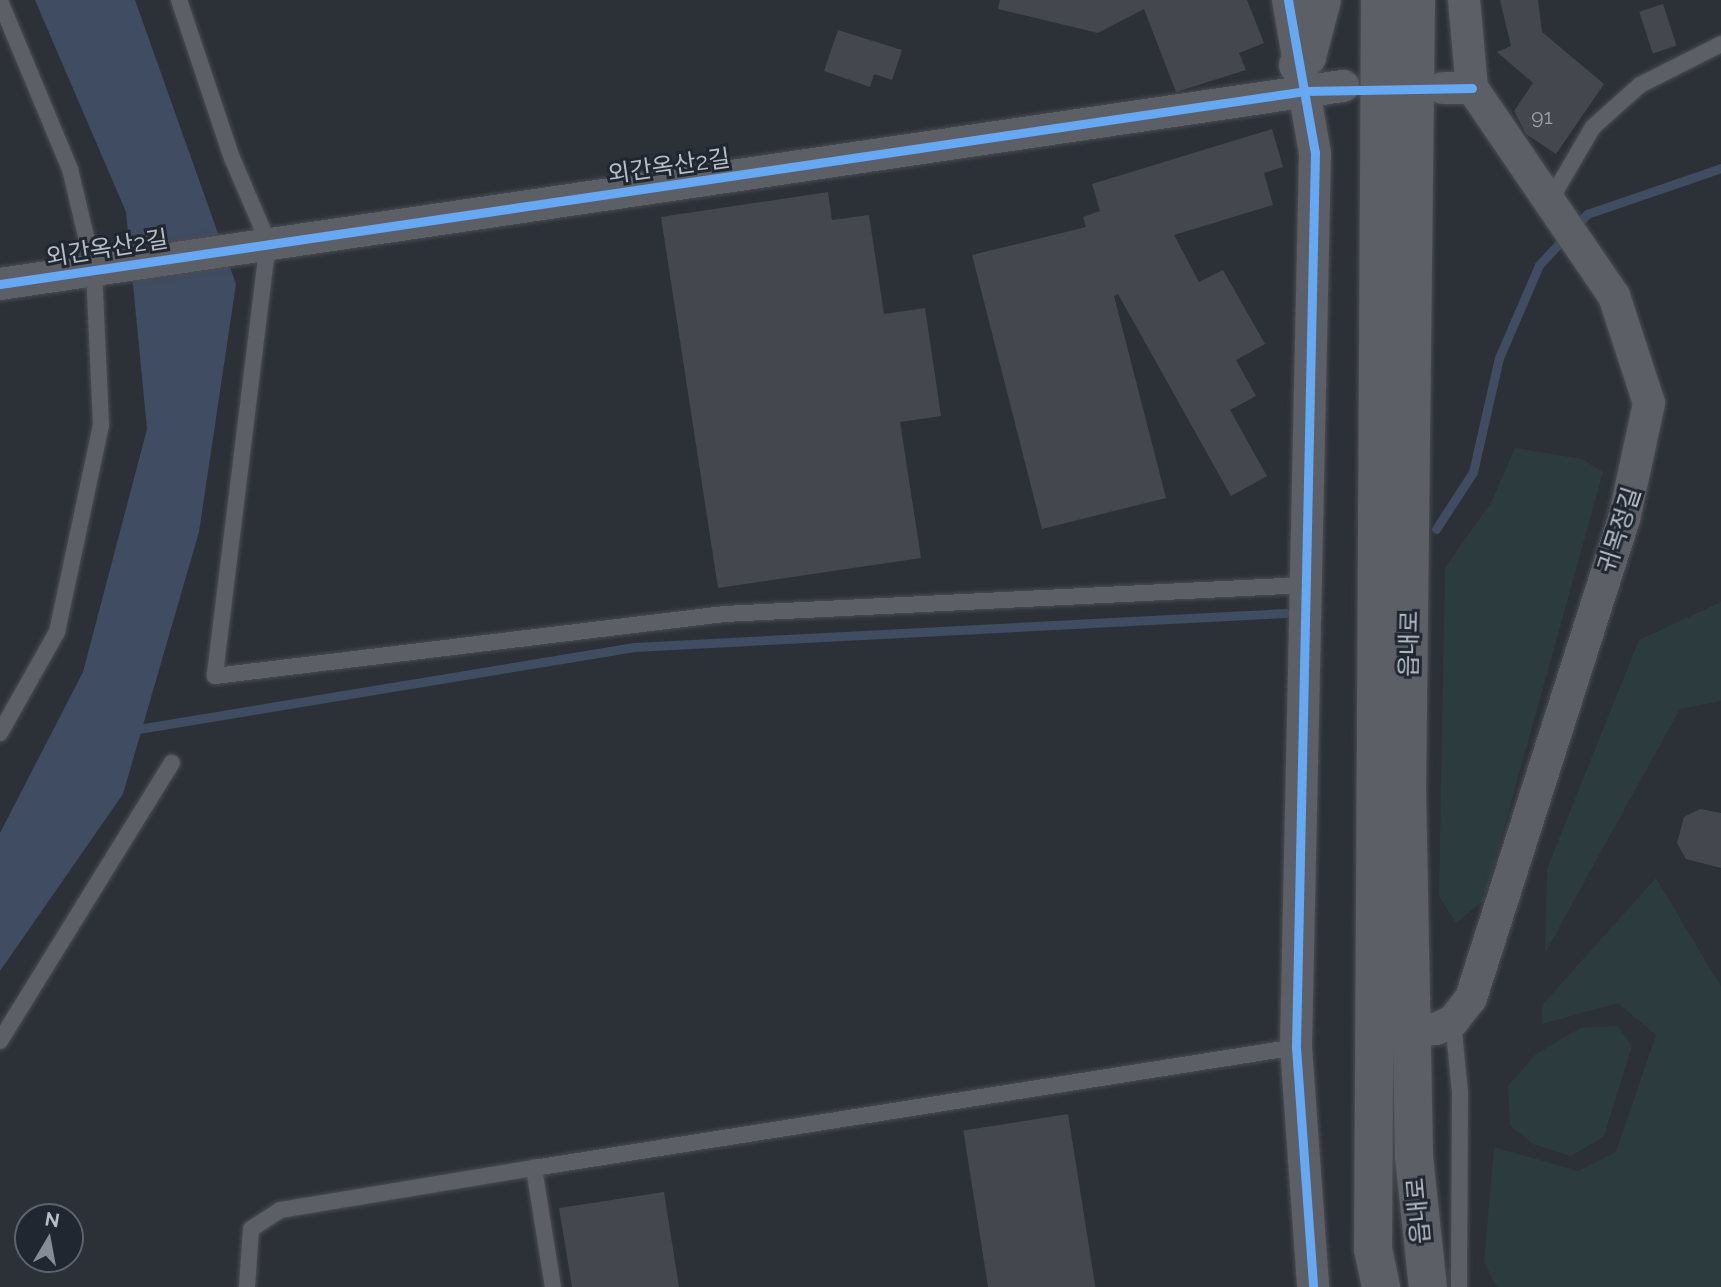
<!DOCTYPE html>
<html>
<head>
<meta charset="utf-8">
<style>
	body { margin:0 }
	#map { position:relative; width:1721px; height:1287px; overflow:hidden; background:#2c3137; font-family:Raleway,"Noto Sans KR",sans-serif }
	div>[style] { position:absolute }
	.green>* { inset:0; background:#2c3c3e }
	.water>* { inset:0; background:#3f4c61 }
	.stream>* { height:9px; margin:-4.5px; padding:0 4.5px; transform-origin:4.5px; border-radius:4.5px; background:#3f4c61 }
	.building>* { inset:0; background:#44484e; transform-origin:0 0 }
	.roads { filter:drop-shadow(0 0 2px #4a4d52) drop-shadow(0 0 2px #4a4d52) }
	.service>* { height:16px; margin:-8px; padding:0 8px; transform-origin:8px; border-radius:8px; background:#5c5f65 }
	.minor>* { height:32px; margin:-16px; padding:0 16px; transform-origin:16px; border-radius:16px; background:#5c5f65 }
	.tertiary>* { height:38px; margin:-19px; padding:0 19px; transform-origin:19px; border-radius:19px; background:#5c5f65 }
	.cycleway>* { height:9px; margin:-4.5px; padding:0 4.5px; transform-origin:4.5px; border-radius:4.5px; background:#66a8f1 }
	span { translate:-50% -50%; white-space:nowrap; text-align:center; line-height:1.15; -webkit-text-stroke:6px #202731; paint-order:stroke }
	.number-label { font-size:21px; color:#9aa0a9 }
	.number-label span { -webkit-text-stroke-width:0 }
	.street-label { font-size:24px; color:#b7bdc7 }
	.north { position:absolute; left:14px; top:1203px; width:70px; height:70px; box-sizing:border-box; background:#202731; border:2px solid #5c636d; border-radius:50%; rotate:10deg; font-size:19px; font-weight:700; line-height:28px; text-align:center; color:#b7bdc7 }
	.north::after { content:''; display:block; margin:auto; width:24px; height:32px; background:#868c95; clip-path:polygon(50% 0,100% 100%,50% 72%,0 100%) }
</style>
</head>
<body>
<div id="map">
	<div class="green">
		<i style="clip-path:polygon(1515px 448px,1582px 459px,1603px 472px,1484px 900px,1456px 923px,1439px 896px,1445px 568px,1492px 501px)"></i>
		<i style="clip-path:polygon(1721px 602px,1721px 701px,1680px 709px,1545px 953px,1547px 869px,1639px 640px)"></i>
		<i style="clip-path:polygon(1656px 878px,1721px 987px,1721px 1287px,1497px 1287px,1484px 1262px,1494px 1147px,1578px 1171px,1616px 1152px,1656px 1035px,1618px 1003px,1542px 1024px,1542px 1005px)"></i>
		<i style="clip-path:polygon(1618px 1026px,1632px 1046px,1604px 1136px,1571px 1156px,1533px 1144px,1510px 1126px,1508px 1086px,1536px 1054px,1582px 1027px)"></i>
	</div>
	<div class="water">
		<i style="clip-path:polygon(35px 0,135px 0,236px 284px,199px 532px,123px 794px,0 971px,0 833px,83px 672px,147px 429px,126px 212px)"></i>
	</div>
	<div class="stream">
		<i style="left:1575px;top:227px;width:18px;rotate:-47deg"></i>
		<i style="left:1587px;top:214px;width:142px;rotate:-18.9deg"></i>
		<i style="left:1436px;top:529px;width:68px;rotate:-57deg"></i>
		<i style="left:1473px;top:472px;width:117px;rotate:-77.2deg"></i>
		<i style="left:1499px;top:358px;width:101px;rotate:-66.7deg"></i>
		<i style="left:1539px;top:265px;width:38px;rotate:-47deg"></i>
		<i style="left:132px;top:730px;width:509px;rotate:-9.39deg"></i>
		<i style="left:634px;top:647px;width:652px;rotate:-2.99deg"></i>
	</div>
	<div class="building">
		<i style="clip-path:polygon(1000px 0,1247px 0,1264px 43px,1239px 53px,1246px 70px,1176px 92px,1144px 9px,1098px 33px,998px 9px)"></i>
		<i style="clip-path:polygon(1500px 0,1538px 0,1542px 32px,1604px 84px,1556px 154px,1526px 134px,1514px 111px,1533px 83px,1497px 52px,1511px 46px)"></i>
		<i style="left:1663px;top:4px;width:44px;height:25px;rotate:72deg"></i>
		<i style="clip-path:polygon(838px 30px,902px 50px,892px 80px,874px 74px,870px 87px,824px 71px)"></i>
		<i style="clip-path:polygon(1272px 129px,1283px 167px,1264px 173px,1273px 205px,1174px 235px,1199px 282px,1223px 270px,1265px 344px,1236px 360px,1256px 396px,1230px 410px,1267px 476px,1231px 496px,1118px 294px,1114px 296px,1166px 498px,1042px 529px,972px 255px,1086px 227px,1083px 217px,1100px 211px,1092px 184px)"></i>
		<i style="clip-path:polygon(828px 192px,832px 220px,869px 215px,884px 314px,925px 308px,941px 416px,900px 422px,921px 558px,718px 588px,661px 217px)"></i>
		<i style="clip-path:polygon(1700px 809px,1721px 813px,1721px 868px,1686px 859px,1677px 843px,1684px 817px)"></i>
		<i style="left:1068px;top:1114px;width:175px;height:106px;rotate:81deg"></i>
		<i style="clip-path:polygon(664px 1192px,679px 1287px,572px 1287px,559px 1208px)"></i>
	</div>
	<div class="roads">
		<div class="service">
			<i style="left:179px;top:0;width:167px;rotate:71.5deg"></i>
			<i style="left:232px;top:158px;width:91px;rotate:66.8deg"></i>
			<i style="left:268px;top:242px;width:437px;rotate:97deg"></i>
			<i style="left:215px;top:676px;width:513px;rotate:-6.94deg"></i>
			<i style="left:724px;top:614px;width:582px;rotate:-2.86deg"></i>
			<i style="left:0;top:1px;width:182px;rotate:67.4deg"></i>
			<i style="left:70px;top:169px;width:104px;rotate:76.6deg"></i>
			<i style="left:94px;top:270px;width:155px;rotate:87.4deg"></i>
			<i style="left:101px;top:425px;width:212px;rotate:102deg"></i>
			<i style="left:57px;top:632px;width:116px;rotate:119.4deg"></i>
			<i style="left:1548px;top:204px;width:89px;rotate:-59.7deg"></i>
			<i style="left:1593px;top:127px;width:63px;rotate:-41.8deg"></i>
			<i style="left:1640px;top:85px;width:91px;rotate:-26.8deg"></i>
			<i style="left:1453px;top:1021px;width:72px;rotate:84.4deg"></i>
			<i style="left:1460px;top:1093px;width:194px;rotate:90.3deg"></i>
			<i style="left:0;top:1041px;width:327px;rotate:-58.3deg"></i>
			<i style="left:247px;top:1287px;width:58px;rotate:-86.1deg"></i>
			<i style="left:251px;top:1229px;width:35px;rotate:-33deg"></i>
			<i style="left:280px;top:1210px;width:257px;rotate:-9.4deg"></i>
			<i style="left:553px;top:1287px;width:121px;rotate:-99.1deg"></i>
			<i style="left:534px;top:1168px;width:772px;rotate:-9.02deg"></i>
		</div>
		<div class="minor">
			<i style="left:1288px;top:0;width:155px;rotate:80deg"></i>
			<i style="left:1315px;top:153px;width:894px;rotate:91.22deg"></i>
			<i style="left:1296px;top:1047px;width:241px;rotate:85.9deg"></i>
			<i style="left:1443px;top:88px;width:29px"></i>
			<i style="left:0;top:284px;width:1358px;rotate:-8.39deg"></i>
			<i style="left:1390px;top:1030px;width:46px;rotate:-1.2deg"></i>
			<i style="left:1436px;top:1029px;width:19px;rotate:-25deg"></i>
			<i style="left:1453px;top:1021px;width:29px;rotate:-52deg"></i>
			<i style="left:1471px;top:998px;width:503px;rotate:-72.29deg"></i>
			<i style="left:1624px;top:519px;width:119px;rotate:-77.8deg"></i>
			<i style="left:1649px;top:403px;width:113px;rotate:-108.1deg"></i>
			<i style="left:1614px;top:296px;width:252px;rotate:-124.3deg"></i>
			<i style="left:1472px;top:88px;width:88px;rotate:-95.2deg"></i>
		</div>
		<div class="tertiary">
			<i style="left:1380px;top:0;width:1249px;rotate:90.32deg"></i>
			<i style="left:1373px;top:1249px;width:39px;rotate:78deg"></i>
			<i style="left:1416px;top:0;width:788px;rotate:90.65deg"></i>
			<i style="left:1407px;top:788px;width:369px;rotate:88.9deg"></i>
			<i style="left:1414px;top:1157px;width:131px;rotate:83.9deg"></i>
			<i style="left:1298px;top:65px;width:12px;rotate:-42deg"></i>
			<i style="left:1307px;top:57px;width:59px;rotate:-75.3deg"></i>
		</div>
	</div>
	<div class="cycleway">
		<i style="left:1288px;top:0;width:155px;rotate:80deg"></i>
		<i style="left:1315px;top:153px;width:894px;rotate:91.22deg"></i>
		<i style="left:1296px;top:1047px;width:241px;rotate:85.9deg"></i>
		<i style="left:0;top:284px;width:1319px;rotate:-8.41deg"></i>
		<i style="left:1305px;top:91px;width:167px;rotate:-1deg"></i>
	</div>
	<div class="number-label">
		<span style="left:1542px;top:117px">91</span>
	</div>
	<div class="street-label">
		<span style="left:669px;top:166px;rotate:-8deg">외간옥산2길</span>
		<span style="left:107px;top:248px;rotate:-9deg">외간옥산2길</span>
		<span style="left:1619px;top:530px;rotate:-72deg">귀목정길</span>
		<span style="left:1409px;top:644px;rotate:-89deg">읍내로</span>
		<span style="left:1418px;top:1211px;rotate:-95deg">읍내로</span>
	</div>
	<div class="north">N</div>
</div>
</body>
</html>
